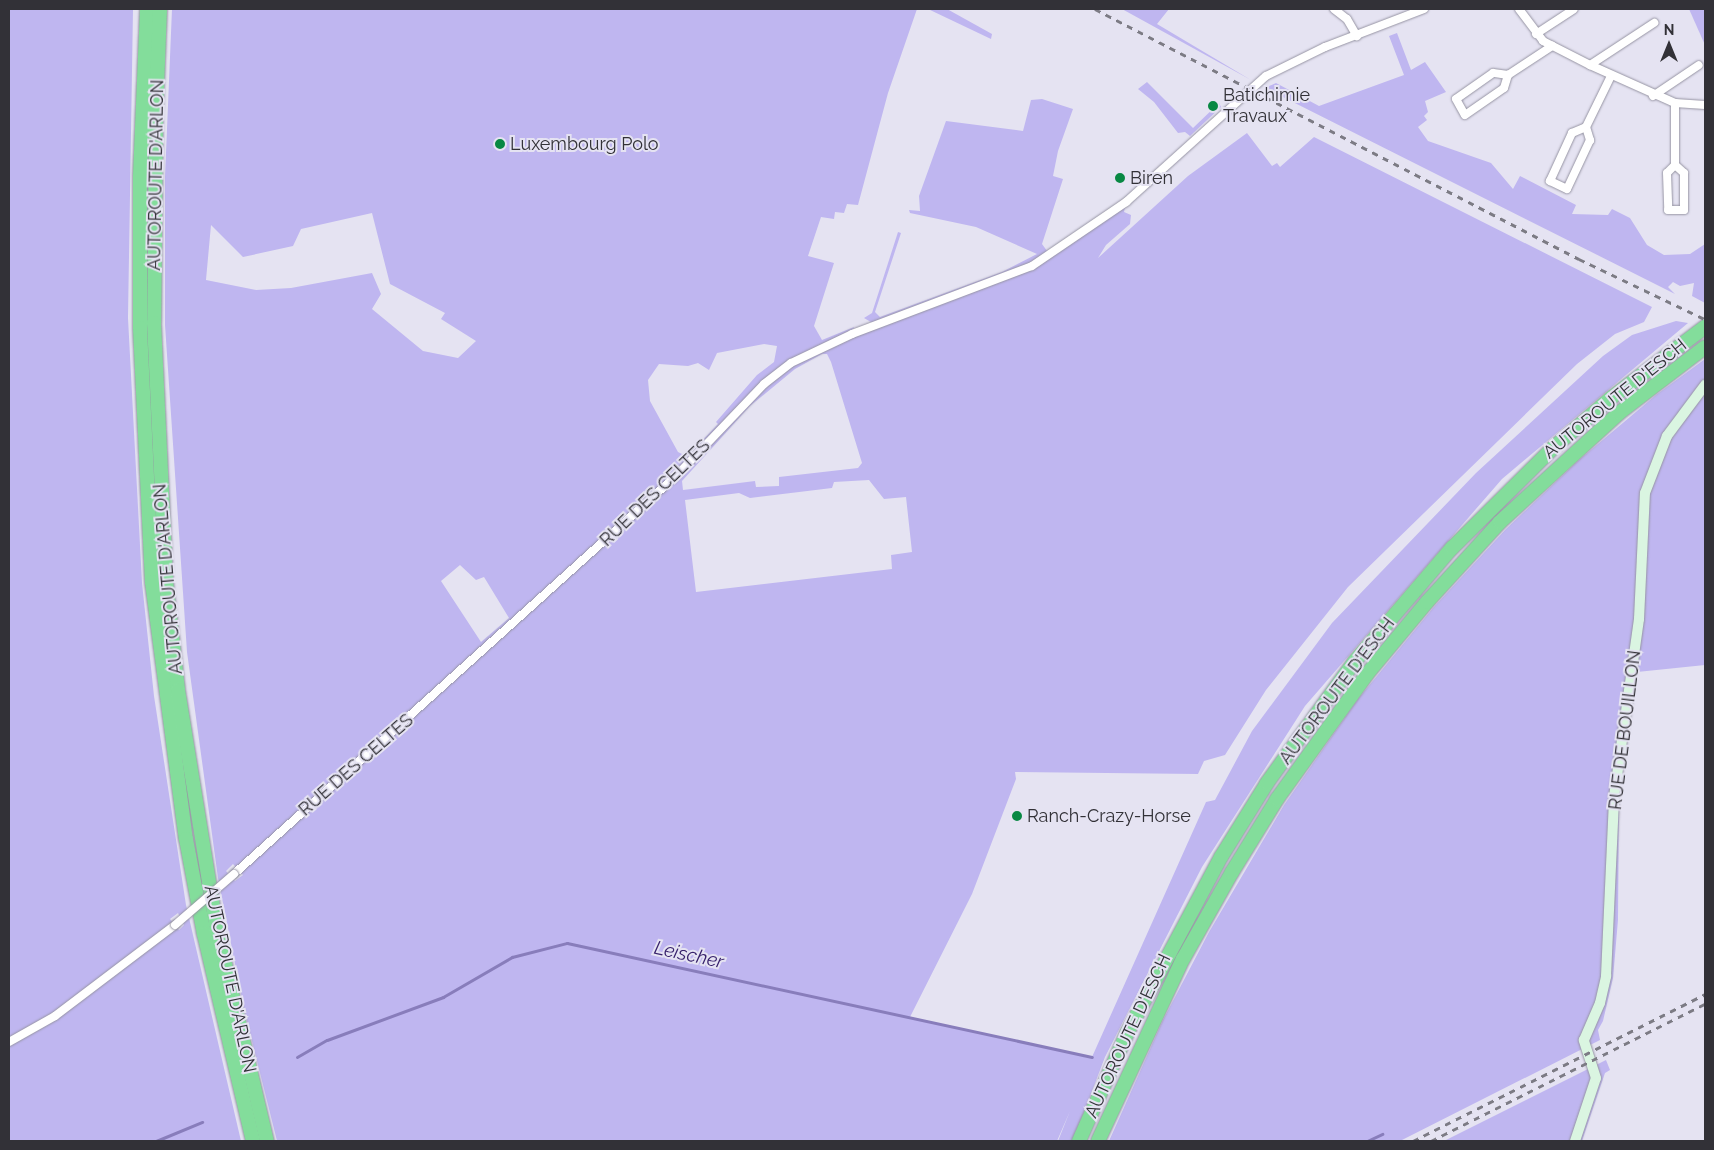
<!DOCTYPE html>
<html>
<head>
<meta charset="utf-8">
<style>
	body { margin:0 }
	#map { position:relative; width:1714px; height:1150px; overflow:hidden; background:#e5e3f2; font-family:Raleway,sans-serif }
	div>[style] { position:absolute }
	.green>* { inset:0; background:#bfb6f0 }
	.stream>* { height:3px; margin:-1.5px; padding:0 1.5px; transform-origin:1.5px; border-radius:1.5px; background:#887dbb }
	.roads { filter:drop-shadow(0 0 1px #9694a3) drop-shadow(0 0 1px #9694a3) }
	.street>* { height:8px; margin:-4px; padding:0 4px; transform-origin:4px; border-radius:4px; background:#fff }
	.secondary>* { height:10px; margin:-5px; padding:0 5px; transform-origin:5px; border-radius:5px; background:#daf5e1 }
	.highway>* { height:14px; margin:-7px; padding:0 7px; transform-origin:7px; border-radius:7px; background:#83dd9b }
	.rail>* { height:3px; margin-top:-1.5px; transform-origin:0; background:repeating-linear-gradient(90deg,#7c7b84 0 6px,transparent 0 12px) }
	.bridges { filter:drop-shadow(0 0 1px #9694a3) drop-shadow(0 0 1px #9694a3) }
	.street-bridge>* { height:8px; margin:-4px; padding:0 4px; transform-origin:4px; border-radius:4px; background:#fff }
	.dots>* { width:14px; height:14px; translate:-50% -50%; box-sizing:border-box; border:2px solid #e5e3f2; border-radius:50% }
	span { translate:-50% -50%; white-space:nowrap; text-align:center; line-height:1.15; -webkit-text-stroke:4px #e5e3f2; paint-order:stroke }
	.poi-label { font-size:18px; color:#323137 }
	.left { translate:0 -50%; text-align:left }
	.street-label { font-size:18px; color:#323137 }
	.water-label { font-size:19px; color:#37216b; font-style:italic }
	.frame { position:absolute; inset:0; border:10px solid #323137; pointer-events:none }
	.north { position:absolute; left:1644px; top:20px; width:50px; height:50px; -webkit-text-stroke:4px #e5e3f2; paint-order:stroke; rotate:0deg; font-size:14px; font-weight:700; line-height:20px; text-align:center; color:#323137 }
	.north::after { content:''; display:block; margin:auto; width:18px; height:22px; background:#323137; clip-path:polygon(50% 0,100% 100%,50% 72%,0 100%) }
</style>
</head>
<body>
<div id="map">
	<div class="green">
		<i style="clip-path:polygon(evenodd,9px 9px,133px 9px,128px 318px,142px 583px,154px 696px,186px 905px,241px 1141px,9px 1141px,9px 9px,178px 913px,184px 925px,179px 930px,170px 919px,178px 913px)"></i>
		<i style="clip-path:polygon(evenodd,172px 9px,917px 9px,888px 93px,858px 205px,847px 204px,844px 213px,835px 212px,834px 219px,821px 217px,808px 256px,834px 263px,814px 326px,822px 340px,854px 327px,852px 333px,876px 325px,864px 318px,872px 313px,898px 232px,901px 233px,875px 312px,880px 317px,1002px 272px,1037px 254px,976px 227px,910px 213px,909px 210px,920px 211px,919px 196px,946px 121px,1023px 131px,1031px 100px,1042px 99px,1073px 109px,1058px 151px,1053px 176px,1063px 179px,1042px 244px,1050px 255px,1126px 202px,1124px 212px,1131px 215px,1130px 224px,1106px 245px,1098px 258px,1188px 176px,1247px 133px,1272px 166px,1277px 163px,1280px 167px,1314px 137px,1652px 307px,1644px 322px,1615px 334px,1577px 364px,1348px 587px,1266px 690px,1225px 755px,1204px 761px,1198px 774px,1015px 772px,1016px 779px,972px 894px,910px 1017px,1092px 1057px,1206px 802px,1215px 800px,1252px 731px,1332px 623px,1476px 473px,1603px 356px,1632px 335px,1676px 321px,1688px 323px,1502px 479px,1305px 706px,1202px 867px,1105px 1057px,1073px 1141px,1058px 1141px,1070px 1111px,1057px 1141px,277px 1141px,244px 1009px,218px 878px,187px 652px,165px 325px,165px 177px,172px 9px,372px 213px,390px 284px,445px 313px,441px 319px,476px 341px,458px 358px,423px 351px,372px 309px,381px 294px,372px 273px,291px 288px,256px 290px,206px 280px,211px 225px,243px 257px,293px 246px,301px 229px,372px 213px,172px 9px,764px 344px,777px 346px,774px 362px,757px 375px,716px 422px,718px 424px,694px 449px,700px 450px,692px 459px,678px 452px,650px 401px,648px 380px,659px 364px,688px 366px,698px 363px,709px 370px,717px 353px,764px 344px,172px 9px,822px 354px,827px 354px,831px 362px,862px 463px,858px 468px,779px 477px,779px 486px,756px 487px,755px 481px,683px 490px,682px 481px,750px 406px,795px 369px,822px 354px,172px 9px,869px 480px,884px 499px,906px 497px,912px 552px,891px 555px,892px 569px,696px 592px,685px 500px,739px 493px,750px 498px,832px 488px,834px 482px,869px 480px,172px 9px,460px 565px,476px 580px,484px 577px,509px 618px,481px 642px,441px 581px,460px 565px,172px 9px,233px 864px,243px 875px,235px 881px,226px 871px,233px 864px)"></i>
		<i style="clip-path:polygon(928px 9px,947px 9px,992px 34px,991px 39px)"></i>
		<i style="clip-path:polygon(1122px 9px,1169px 9px,1157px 24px,1251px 80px)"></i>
		<i style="clip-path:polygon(1689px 9px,1705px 9px,1705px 45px)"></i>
		<i style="clip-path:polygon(1397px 33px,1411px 70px,1425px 62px,1446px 92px,1425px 101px,1428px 112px,1424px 116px,1427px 120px,1418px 127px,1428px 141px,1491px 163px,1513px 189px,1520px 176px,1576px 205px,1572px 214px,1608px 215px,1612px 209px,1630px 218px,1647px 245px,1664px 255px,1690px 254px,1705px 244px,1705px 303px,1692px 296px,1694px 283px,1680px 286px,1673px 282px,1668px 287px,1675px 294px,1265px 88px,1276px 83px,1319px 106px,1404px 75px,1389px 36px)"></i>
		<i style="clip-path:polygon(1147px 82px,1193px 128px,1219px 103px,1221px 107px,1190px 136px,1185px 132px,1178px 133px,1154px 102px,1138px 89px)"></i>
		<i style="clip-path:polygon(1705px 359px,1705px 665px,1637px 672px,1619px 791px,1618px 920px,1613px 978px,1603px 1021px,1598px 1030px,1600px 1040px,1400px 1141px,1109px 1141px,1163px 1020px,1209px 932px,1284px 805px,1358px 699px,1433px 608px,1506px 529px,1579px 460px,1656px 395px)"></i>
		<i style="clip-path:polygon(1606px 1060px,1610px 1070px,1605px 1073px,1582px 1141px,1444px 1141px)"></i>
	</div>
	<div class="stream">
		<i style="left:1705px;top:9px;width:1px;rotate:90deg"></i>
		<i style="left:297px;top:1057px;width:34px;rotate:-30deg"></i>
		<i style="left:327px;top:1040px;width:124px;rotate:-20.3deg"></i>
		<i style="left:443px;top:997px;width:80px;rotate:-30.1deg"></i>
		<i style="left:512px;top:957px;width:57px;rotate:-14.3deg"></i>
		<i style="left:567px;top:943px;width:537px;rotate:12.25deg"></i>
		<i style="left:156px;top:1141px;width:50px;rotate:-22.4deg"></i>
		<i style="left:1367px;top:1141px;width:17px;rotate:-25deg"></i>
	</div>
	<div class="roads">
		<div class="street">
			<i style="left:1334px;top:9px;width:16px;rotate:38deg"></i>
			<i style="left:1347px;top:19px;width:20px;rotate:60deg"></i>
			<i style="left:1519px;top:9px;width:40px;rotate:53deg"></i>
			<i style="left:1543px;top:41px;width:53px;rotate:27.1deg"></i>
			<i style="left:1590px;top:65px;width:93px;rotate:24.1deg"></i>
			<i style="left:1675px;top:103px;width:30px;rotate:4deg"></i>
			<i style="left:1536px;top:34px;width:45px;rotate:-33.3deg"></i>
			<i style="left:1590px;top:65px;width:77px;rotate:-33.3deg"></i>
			<i style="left:1508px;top:75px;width:15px;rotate:-172deg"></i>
			<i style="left:1493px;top:73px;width:45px;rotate:144.9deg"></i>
			<i style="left:1456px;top:99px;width:18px;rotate:61deg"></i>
			<i style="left:1465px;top:115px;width:47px;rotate:-34.7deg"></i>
			<i style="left:1504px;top:88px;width:14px;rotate:-73deg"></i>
			<i style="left:1508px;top:75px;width:53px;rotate:-33.4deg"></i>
			<i style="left:1653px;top:96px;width:55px;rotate:-34deg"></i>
			<i style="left:1675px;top:103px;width:62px;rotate:90deg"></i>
			<i style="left:1675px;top:165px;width:11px;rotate:135deg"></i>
			<i style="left:1667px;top:173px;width:37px;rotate:88deg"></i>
			<i style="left:1668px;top:210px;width:16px"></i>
			<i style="left:1684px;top:210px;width:37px;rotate:-90deg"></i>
			<i style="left:1684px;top:173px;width:12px;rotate:-138deg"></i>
			<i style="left:1586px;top:127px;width:14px;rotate:73deg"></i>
			<i style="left:1590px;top:140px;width:54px;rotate:115.1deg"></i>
			<i style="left:1567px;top:189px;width:19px;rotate:-155deg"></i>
			<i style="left:1550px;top:181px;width:53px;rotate:-65.4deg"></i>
			<i style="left:1572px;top:133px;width:15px;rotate:-23deg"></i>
			<i style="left:1586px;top:127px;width:57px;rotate:-63.9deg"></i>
			<i style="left:234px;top:874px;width:596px;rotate:-42.01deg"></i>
			<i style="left:677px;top:475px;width:126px;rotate:-46.3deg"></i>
			<i style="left:764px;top:384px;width:34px;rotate:-38deg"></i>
			<i style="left:791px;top:363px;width:68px;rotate:-25.4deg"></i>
			<i style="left:852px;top:334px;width:192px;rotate:-20.7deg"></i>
			<i style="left:1032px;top:266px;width:114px;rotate:-34.2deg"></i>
			<i style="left:1126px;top:202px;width:188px;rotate:-42deg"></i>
			<i style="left:1266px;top:76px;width:66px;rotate:-26.2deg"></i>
			<i style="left:1325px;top:47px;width:106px;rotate:-21deg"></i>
			<i style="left:9px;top:1042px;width:53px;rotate:-29.5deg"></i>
			<i style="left:55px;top:1016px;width:151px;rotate:-37.2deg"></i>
		</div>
		<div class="secondary">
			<i style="left:1575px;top:1141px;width:66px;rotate:-71.6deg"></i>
			<i style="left:1596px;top:1078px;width:40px;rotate:-108deg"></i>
			<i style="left:1584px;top:1040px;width:40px;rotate:-66.6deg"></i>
			<i style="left:1600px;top:1003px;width:28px;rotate:-77deg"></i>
			<i style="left:1606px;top:976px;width:179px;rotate:-87.4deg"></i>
			<i style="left:1614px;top:797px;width:180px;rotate:-82deg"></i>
			<i style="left:1639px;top:619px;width:126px;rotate:-87.3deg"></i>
			<i style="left:1645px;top:493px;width:61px;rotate:-68.9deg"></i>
			<i style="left:1667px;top:436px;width:64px;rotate:-53.3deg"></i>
		</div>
		<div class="highway">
			<i style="left:147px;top:9px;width:168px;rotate:92.4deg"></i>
			<i style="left:140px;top:177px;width:151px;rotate:90deg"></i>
			<i style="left:140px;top:328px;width:254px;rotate:87.3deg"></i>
			<i style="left:152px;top:582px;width:259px;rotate:82.5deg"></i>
			<i style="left:186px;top:839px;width:97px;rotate:79.3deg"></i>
			<i style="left:204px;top:934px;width:213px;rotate:76.7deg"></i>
			<i style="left:160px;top:9px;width:104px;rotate:92.2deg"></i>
			<i style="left:156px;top:113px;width:210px;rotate:90.5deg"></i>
			<i style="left:154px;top:323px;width:258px;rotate:87.3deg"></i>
			<i style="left:166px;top:581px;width:110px;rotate:83.7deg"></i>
			<i style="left:178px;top:690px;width:243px;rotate:80.8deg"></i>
			<i style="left:217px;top:930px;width:217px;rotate:76.7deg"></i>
			<i style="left:1079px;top:1141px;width:118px;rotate:-66deg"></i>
			<i style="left:1127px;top:1033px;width:200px;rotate:-61.9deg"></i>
			<i style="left:1221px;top:857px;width:87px;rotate:-58.1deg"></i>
			<i style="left:1267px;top:783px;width:150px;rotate:-54.2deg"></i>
			<i style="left:1355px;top:661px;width:149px;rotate:-49.4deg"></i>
			<i style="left:1452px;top:548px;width:144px;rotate:-44.7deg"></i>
			<i style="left:1554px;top:447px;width:75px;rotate:-40.7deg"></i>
			<i style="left:1611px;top:398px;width:118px;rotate:-37.1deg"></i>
			<i style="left:1098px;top:1141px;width:201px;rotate:-65deg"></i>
			<i style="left:1183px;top:959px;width:100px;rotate:-60.6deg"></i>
			<i style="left:1232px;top:872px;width:86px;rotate:-58.3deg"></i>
			<i style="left:1277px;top:799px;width:154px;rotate:-54.2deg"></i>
			<i style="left:1367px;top:674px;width:94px;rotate:-50.2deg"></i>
			<i style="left:1427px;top:602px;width:108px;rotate:-47.6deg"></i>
			<i style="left:1500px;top:522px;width:161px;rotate:-42.5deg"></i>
			<i style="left:1619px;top:413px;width:108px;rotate:-37.5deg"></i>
		</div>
	</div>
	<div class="rail">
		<i style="left:1095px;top:9px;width:545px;rotate:27.32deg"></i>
		<i style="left:1579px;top:259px;width:140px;rotate:25.5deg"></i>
		<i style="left:1413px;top:1141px;width:327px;rotate:-26.7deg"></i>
		<i style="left:1431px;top:1141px;width:306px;rotate:-26.6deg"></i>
	</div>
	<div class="bridges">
		<div class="street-bridge">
			<i style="left:175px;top:925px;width:78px;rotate:-40.8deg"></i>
		</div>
	</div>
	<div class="dots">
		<i style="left:1213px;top:106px;background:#088843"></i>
		<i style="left:500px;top:144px;background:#088843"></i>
		<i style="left:1120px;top:178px;background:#088843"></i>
		<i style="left:1017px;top:816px;background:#088843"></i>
	</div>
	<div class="poi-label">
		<span class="left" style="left:1223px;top:106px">Batichimie<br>Travaux</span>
		<span class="left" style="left:510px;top:144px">Luxembourg Polo</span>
		<span class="left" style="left:1130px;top:178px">Biren</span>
		<span class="left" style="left:1027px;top:816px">Ranch-Crazy-Horse</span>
	</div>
	<div class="street-label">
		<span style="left:156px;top:175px;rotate:-89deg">AUTOROUTE D'ARLON</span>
		<span style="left:1615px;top:399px;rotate:-39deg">AUTOROUTE D'ESCH</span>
		<span style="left:655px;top:493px;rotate:-44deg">RUE DES CELTES</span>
		<span style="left:168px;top:579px;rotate:-95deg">AUTOROUTE D'ARLON</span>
		<span style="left:1337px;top:691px;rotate:-53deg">AUTOROUTE D'ESCH</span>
		<span style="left:1625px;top:730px;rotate:-83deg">RUE DE BOUILLON</span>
		<span style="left:356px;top:765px;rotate:-41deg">RUE DES CELTES</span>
		<span style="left:230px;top:979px;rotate:78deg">AUTOROUTE D'ARLON</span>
		<span style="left:1128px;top:1036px;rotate:-65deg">AUTOROUTE D'ESCH</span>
	</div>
	<div class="water-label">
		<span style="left:689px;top:955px;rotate:12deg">Leischer</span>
	</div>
	<div class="frame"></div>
	<div class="north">N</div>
</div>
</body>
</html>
